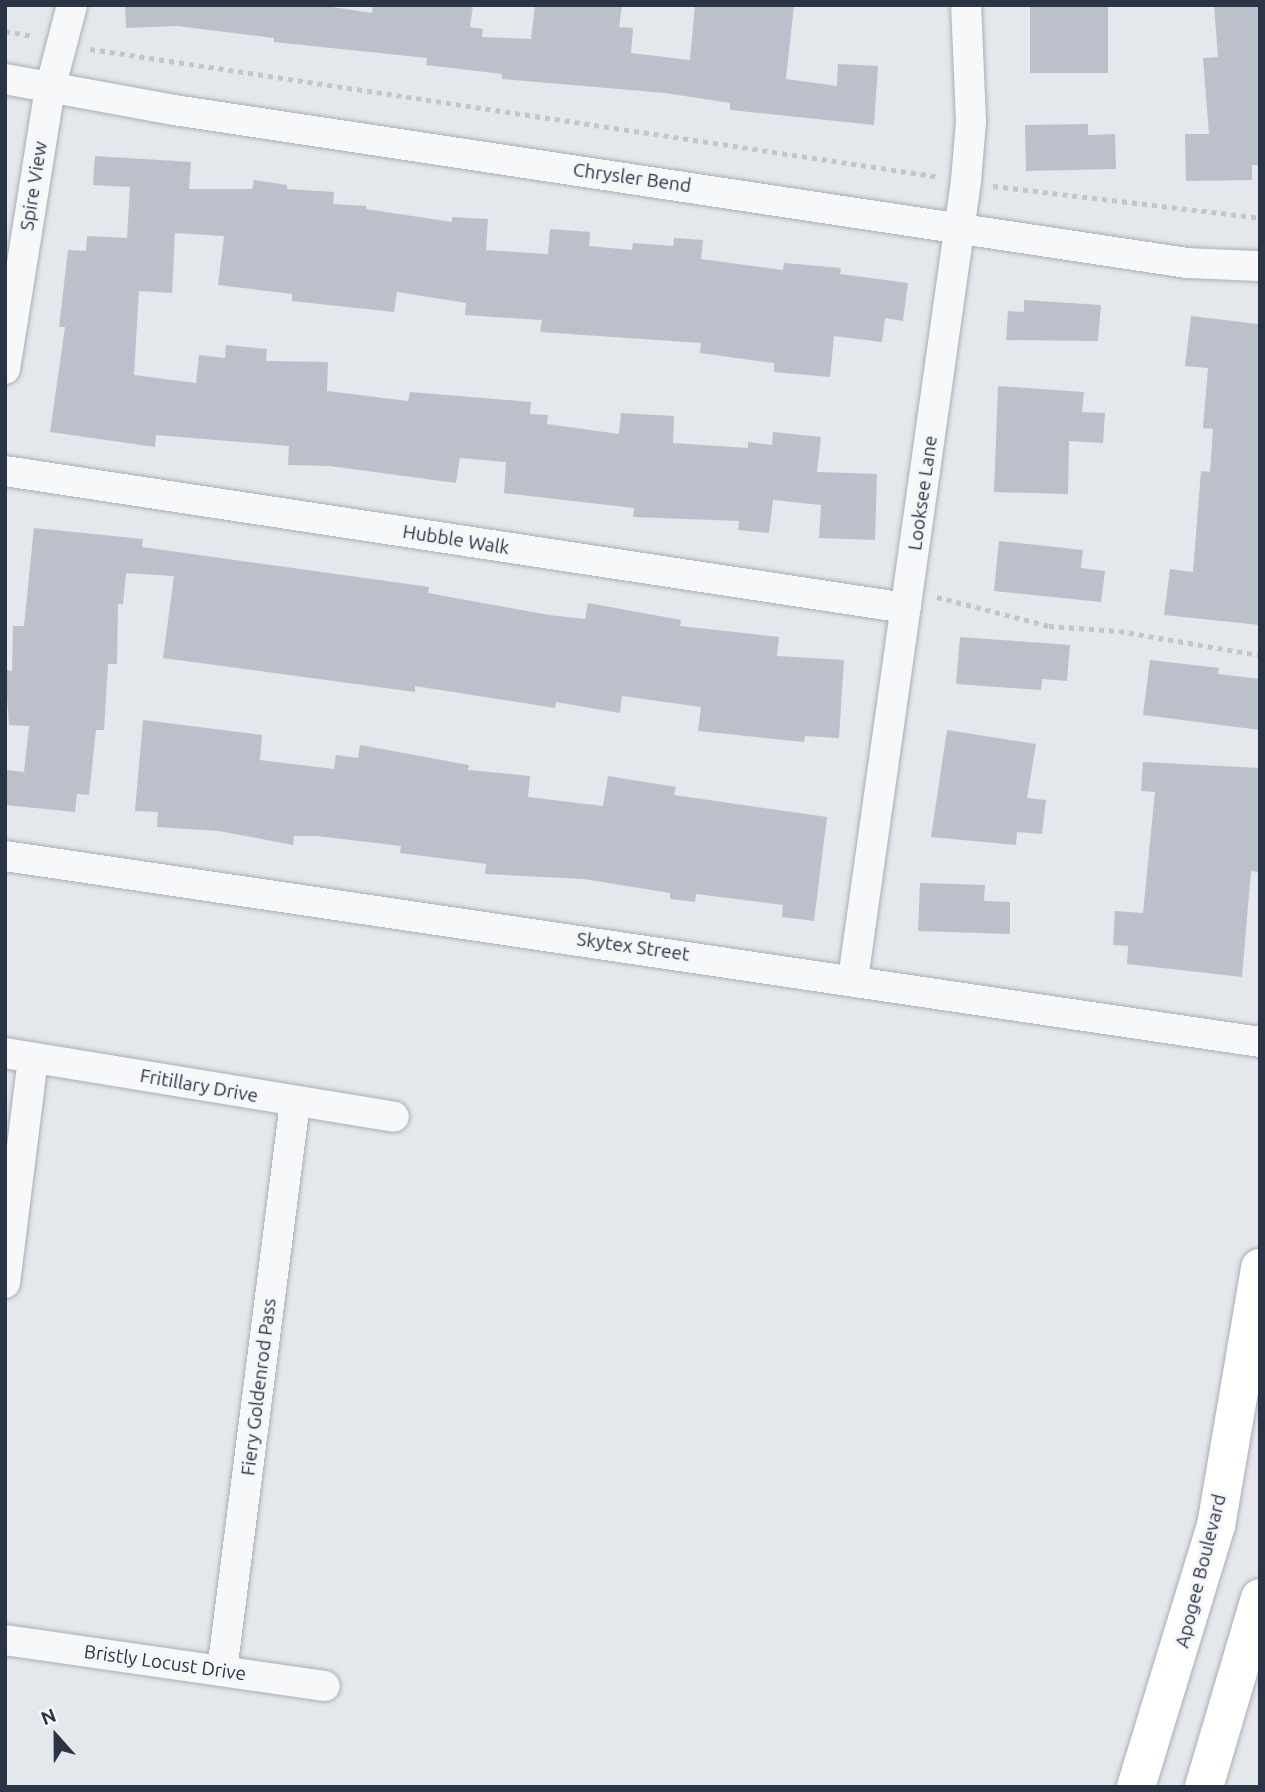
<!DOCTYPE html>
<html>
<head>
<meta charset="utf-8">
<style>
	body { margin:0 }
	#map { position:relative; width:1265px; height:1792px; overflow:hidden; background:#e4e7ec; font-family:Ubuntu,sans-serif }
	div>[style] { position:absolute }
	.building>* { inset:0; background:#bbc0ca; transform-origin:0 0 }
	.path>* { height:4.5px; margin-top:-2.25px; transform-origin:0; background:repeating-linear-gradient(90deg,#c2c5cb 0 5px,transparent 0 10px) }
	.roads { filter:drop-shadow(0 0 2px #a9aeb7) drop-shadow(0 0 2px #a9aeb7) }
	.street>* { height:30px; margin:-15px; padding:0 15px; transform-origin:15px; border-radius:15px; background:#f7f8fa }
	.secondary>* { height:38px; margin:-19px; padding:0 19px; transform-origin:19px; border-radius:19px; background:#fff }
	span { translate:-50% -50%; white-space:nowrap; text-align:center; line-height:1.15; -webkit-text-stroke:6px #f4f6f9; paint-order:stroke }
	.street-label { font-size:19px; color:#2b3445 }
	.frame { position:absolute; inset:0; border:7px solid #2b3445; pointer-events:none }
	.north { position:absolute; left:21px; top:1701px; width:70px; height:70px; -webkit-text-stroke:5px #f4f6f9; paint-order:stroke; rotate:339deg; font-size:19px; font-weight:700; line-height:28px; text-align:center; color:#2b3445 }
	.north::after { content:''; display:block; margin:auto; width:24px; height:32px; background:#2b3445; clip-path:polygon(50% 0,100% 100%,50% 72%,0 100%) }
</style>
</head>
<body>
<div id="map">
	<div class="building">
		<i style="clip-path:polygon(125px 5px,319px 5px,372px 13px,373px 5px,473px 5px,470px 27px,483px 29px,482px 37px,531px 39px,535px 5px,622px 5px,619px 27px,633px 28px,631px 53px,690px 60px,695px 5px,794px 5px,786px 79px,837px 86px,838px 64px,878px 66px,874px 125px,730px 110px,730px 103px,665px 93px,502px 79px,502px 74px,426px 65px,427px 58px,274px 42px,274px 38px,177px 26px,126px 28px)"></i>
		<i style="left:1030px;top:5px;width:78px;height:68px"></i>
		<i style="clip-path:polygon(1214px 5px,1258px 5px,1260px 165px,1252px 165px,1252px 180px,1186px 181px,1185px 134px,1209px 134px,1203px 58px,1218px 57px)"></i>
		<i style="clip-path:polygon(1088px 124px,1088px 135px,1115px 134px,1116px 169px,1026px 171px,1025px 125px)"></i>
		<i style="clip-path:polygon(95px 156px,191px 162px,189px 189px,252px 189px,254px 180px,287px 185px,287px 189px,334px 192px,333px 204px,366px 206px,366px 209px,452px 222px,452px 217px,488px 219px,486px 250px,548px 254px,550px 229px,590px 232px,589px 246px,632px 250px,633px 243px,673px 246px,674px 238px,703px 240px,701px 259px,783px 270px,784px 263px,841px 268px,840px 274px,908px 283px,903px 321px,885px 318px,882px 342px,834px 336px,830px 377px,774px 372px,774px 363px,700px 353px,701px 343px,540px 332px,542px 320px,465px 315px,466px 303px,397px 292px,394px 312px,292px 301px,292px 294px,218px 285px,224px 236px,175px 233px,172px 293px,139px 291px,134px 375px,196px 383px,199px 355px,225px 358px,226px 345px,267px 349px,266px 361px,328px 362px,327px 391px,408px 401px,410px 392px,531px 402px,530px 414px,548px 415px,547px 424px,619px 434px,621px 413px,674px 416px,673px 443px,748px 448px,748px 442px,772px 445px,773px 432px,821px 437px,817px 472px,877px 474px,875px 540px,819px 538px,821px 505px,773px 500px,769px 533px,738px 530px,739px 521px,633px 517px,634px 508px,504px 493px,506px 462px,460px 458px,456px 483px,330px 466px,288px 465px,289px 446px,156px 435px,155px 447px,50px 432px,65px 327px,59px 327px,68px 250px,86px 251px,87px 236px,127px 238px,130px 187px,93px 185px)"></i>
		<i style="clip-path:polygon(1024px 300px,1101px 305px,1098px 341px,1006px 340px,1008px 311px,1024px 312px)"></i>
		<i style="clip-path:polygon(1191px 316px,1258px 324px,1260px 625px,1164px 615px,1170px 569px,1193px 572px,1201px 471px,1210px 472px,1213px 429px,1203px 428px,1208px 368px,1185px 366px)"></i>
		<i style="clip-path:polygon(998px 386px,1084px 392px,1082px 412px,1105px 413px,1103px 443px,1069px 441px,1068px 494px,994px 492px)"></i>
		<i style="clip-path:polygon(34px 528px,143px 539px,142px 547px,429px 587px,428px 593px,549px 615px,585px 619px,588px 603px,681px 620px,680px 626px,779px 637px,777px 656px,844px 660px,839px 738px,805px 736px,804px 742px,698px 731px,701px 707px,622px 696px,620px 713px,556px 702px,555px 708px,415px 686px,415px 692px,163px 658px,174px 576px,126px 573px,123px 604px,118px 604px,117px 664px,108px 664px,104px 730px,96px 730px,89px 795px,77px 794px,75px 812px,5px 805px,5px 770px,24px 772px,29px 726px,9px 725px,5px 670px,12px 671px,13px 626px,24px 626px)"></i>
		<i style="clip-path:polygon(999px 541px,1083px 550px,1081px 568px,1105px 571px,1101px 602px,994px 591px)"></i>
		<i style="clip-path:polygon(960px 637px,1070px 645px,1067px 681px,1042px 679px,1041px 690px,956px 684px)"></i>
		<i style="clip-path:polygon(1150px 660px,1219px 668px,1218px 674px,1260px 679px,1260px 730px,1143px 715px)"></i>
		<i style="clip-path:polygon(143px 720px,262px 735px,260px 760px,334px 769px,336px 755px,358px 758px,360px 745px,469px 765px,468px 770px,530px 776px,528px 797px,603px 806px,608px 776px,676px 787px,674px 795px,827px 817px,814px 921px,782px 917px,783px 905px,696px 894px,695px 902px,670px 899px,670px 893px,584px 879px,485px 874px,486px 864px,400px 853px,401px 846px,317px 836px,294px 836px,293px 845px,219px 831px,157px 827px,158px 812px,135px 811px)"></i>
		<i style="clip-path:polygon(947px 730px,1036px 744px,1027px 798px,1046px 800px,1042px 834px,1017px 832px,1016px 845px,931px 837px)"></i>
		<i style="clip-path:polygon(1143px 762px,1260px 768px,1260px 872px,1251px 871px,1242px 977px,1127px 964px,1128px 946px,1113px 945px,1115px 911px,1143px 913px,1155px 792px,1141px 791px)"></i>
		<i style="clip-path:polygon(920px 883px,985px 885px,984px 901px,1010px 902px,1010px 934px,918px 931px)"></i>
	</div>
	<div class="path">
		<i style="left:5px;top:31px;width:29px;rotate:10deg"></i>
		<i style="left:90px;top:49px;width:860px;rotate:8.56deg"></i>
		<i style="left:993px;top:186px;width:269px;rotate:6.8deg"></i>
		<i style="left:937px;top:597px;width:116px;rotate:14.5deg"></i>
		<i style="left:1049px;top:626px;width:70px;rotate:4.1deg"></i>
		<i style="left:1119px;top:631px;width:143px;rotate:9.7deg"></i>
	</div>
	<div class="roads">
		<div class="street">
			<i style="left:5px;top:79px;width:172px;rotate:10.4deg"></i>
			<i style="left:174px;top:110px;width:1024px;rotate:8.59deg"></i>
			<i style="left:1187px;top:263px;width:73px;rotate:2.4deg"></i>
			<i style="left:5px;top:369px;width:284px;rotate:-80.9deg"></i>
			<i style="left:50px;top:89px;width:87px;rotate:-75.3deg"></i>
			<i style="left:5px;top:471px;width:911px;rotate:8.65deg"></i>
			<i style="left:5px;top:856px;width:1269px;rotate:8.43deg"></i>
			<i style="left:853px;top:979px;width:806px;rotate:-81.94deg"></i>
			<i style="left:966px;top:181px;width:59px;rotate:-85.2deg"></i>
			<i style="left:971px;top:122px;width:117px;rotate:-92.4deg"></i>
			<i style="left:5px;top:1053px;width:394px;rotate:9.3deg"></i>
			<i style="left:5px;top:1283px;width:227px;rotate:-82.9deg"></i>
			<i style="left:5px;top:1640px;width:323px;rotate:8.2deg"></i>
			<i style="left:222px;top:1671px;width:573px;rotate:-82.68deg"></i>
		</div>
		<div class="secondary">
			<i style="left:1136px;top:1787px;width:273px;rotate:-73deg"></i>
			<i style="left:1216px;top:1526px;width:262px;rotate:-80.3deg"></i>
			<i style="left:1204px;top:1787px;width:197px;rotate:-73.5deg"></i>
		</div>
	</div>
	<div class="street-label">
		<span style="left:632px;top:178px;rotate:8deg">Chrysler Bend</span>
		<span style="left:34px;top:186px;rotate:-81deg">Spire View</span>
		<span style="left:923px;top:493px;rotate:-82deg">Looksee Lane</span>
		<span style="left:456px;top:540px;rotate:9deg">Hubble Walk</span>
		<span style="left:633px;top:947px;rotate:8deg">Skytex Street</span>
		<span style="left:199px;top:1086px;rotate:10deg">Fritillary Drive</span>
		<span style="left:259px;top:1387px;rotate:-83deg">Fiery Goldenrod Pass</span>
		<span style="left:1201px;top:1571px;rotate:-76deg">Apogee Boulevard</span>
		<span style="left:165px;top:1663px;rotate:8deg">Bristly Locust Drive</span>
	</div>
	<div class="frame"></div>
	<div class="north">N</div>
</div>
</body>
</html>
